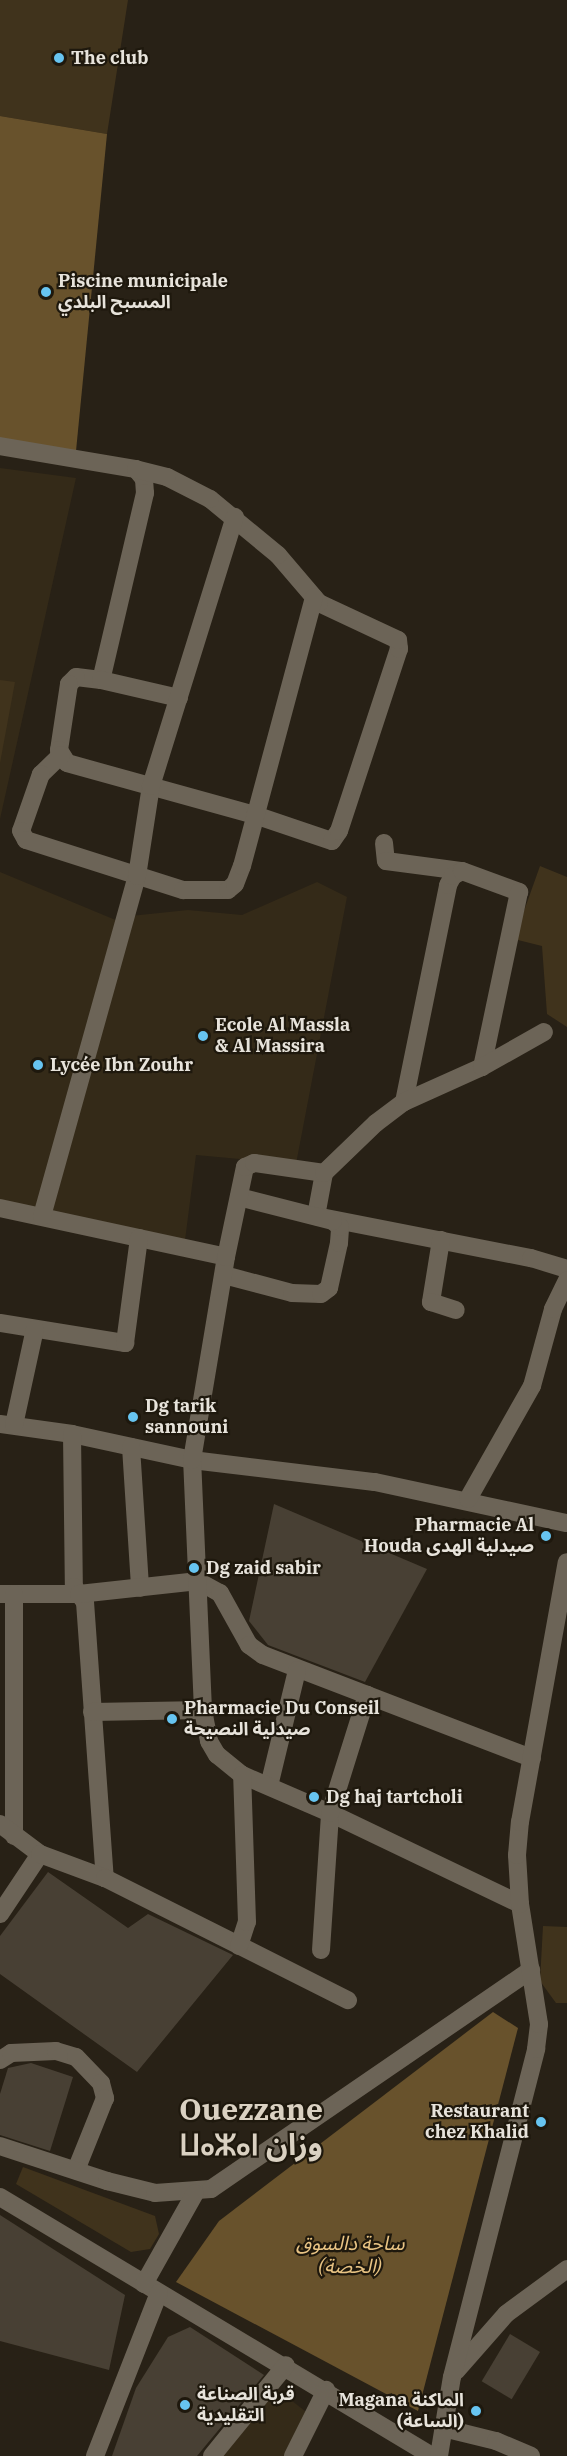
<!DOCTYPE html>
<html>
<head>
<meta charset="utf-8">
<style>
	body { margin:0 }
	#map { position:relative; width:567px; height:2456px; overflow:hidden; background:#282116; font-family:"IBM Plex Serif","Noto Sans Arabic","Noto Sans Tifinagh",serif }
	div>[style] { position:absolute }
	.built>* { inset:0; background:#342a18 }
	.green>* { inset:0; background:#40331c }
	.water>* { inset:0; background:#68522c }
	.building>* { inset:0; background:#484034; transform-origin:0 0 }
	.street>* { height:18px; margin:-9px; padding:0 9px; transform-origin:9px; border-radius:9px; background:#6c6457 }
	.dots>* { width:16px; height:16px; translate:-50% -50%; box-sizing:border-box; border:3px solid #1e180d; border-radius:50% }
	span { translate:-50% -50%; white-space:nowrap; text-align:center; line-height:1.15; -webkit-text-stroke:4.5px #1e180d; paint-order:stroke }
	.poi-label { font-size:18px; color:#e7e3db; font-weight:700 }
	.left { translate:0 -50%; text-align:left }
	.right { translate:-100% -50%; text-align:right }
	.water-label { font-size:20px; color:#e9c484; font-style:italic }
	.town-label { font-size:30px; color:#dad1c2; font-weight:700 }
</style>
</head>
<body>
<div id="map">
	<div class="built">
		<i style="clip-path:polygon(0 468px,76px 478px,0 819px)"></i>
		<i style="clip-path:polygon(0 872px,118px 921px,121px 917px,188px 910px,242px 915px,317px 882px,347px 897px,296px 1164px,196px 1155px,184px 1248px,0 1209px)"></i>
		<i style="clip-path:polygon(273px 2386px,319px 2422px,299px 2456px,218px 2456px)"></i>
	</div>
	<div class="green">
		<i style="clip-path:polygon(0 0,128px 0,107px 134px,0 116px)"></i>
		<i style="clip-path:polygon(0 680px,15px 682px,0 763px)"></i>
		<i style="clip-path:polygon(540px 866px,567px 877px,567px 1027px,547px 1014px,542px 946px,514px 939px)"></i>
		<i style="clip-path:polygon(543px 1926px,567px 1927px,567px 2003px,556px 2003px,540px 1981px)"></i>
		<i style="clip-path:polygon(23px 2167px,155px 2216px,159px 2234px,150px 2249px,131px 2252px,16px 2184px)"></i>
	</div>
	<div class="water">
		<i style="clip-path:polygon(0 116px,107px 134px,76px 451px,0 453px)"></i>
		<i style="clip-path:polygon(493px 2012px,518px 2028px,418px 2411px,176px 2282px,219px 2221px)"></i>
	</div>
	<div class="building">
		<i style="clip-path:polygon(274px 1504px,427px 1569px,365px 1682px,268px 1645px,249px 1621px)"></i>
		<i style="clip-path:polygon(48px 1872px,128px 1928px,148px 1914px,233px 1955px,137px 2072px,0 1974px,0 1936px)"></i>
		<i style="clip-path:polygon(31px 2063px,73px 2077px,50px 2151px,0 2135px,0 2094px,8px 2068px)"></i>
		<i style="clip-path:polygon(0 2215px,125px 2295px,109px 2370px,0 2341px)"></i>
		<i style="clip-path:polygon(190px 2327px,264px 2375px,197px 2456px,112px 2456px,136px 2388px,168px 2337px)"></i>
		<i style="left:510px;top:2334px;width:35px;height:55px;rotate:31deg"></i>
	</div>
	<div class="street">
		<i style="left:0;top:446px;width:138px;rotate:9.6deg"></i>
		<i style="left:136px;top:469px;width:13px;rotate:51deg"></i>
		<i style="left:144px;top:479px;width:14px;rotate:86deg"></i>
		<i style="left:145px;top:493px;width:192px;rotate:103.2deg"></i>
		<i style="left:101px;top:680px;width:25px;rotate:-173deg"></i>
		<i style="left:76px;top:677px;width:10px;rotate:135deg"></i>
		<i style="left:69px;top:684px;width:67px;rotate:98.6deg"></i>
		<i style="left:59px;top:750px;width:15px;rotate:58deg"></i>
		<i style="left:67px;top:763px;width:195px;rotate:15.5deg"></i>
		<i style="left:255px;top:815px;width:81px;rotate:18.7deg"></i>
		<i style="left:332px;top:841px;width:12px;rotate:-55deg"></i>
		<i style="left:339px;top:831px;width:192px;rotate:-71.8deg"></i>
		<i style="left:399px;top:649px;width:9px;rotate:-96deg"></i>
		<i style="left:398px;top:640px;width:87px;rotate:-154.9deg"></i>
		<i style="left:319px;top:603px;width:63px;rotate:-130.5deg"></i>
		<i style="left:278px;top:555px;width:88px;rotate:-140.5deg"></i>
		<i style="left:210px;top:499px;width:48px;rotate:-152.9deg"></i>
		<i style="left:167px;top:477px;width:32px;rotate:-166deg"></i>
		<i style="left:101px;top:680px;width:80px;rotate:13deg"></i>
		<i style="left:61px;top:755px;width:28px;rotate:136deg"></i>
		<i style="left:41px;top:774px;width:60px;rotate:109.3deg"></i>
		<i style="left:21px;top:831px;width:10px;rotate:61deg"></i>
		<i style="left:26px;top:840px;width:165px;rotate:17.7deg"></i>
		<i style="left:183px;top:890px;width:45px"></i>
		<i style="left:228px;top:890px;width:9px;rotate:-41deg"></i>
		<i style="left:235px;top:884px;width:19px;rotate:-69deg"></i>
		<i style="left:242px;top:866px;width:278px;rotate:-75deg"></i>
		<i style="left:384px;top:843px;width:18px;rotate:84deg"></i>
		<i style="left:386px;top:861px;width:77px;rotate:7.5deg"></i>
		<i style="left:404px;top:1102px;width:221px;rotate:-78.5deg"></i>
		<i style="left:448px;top:885px;width:10px;rotate:-61deg"></i>
		<i style="left:453px;top:876px;width:10px;rotate:-29deg"></i>
		<i style="left:462px;top:871px;width:61px;rotate:20.2deg"></i>
		<i style="left:519px;top:892px;width:179px;rotate:101.9deg"></i>
		<i style="left:324px;top:1173px;width:44px;rotate:100.5deg"></i>
		<i style="left:316px;top:1216px;width:219px;rotate:11.1deg"></i>
		<i style="left:531px;top:1258px;width:38px;rotate:17deg"></i>
		<i style="left:0;top:1208px;width:231px;rotate:12.2deg"></i>
		<i style="left:42px;top:1216px;width:353px;rotate:-74.4deg"></i>
		<i style="left:137px;top:876px;width:91px;rotate:-81.2deg"></i>
		<i style="left:151px;top:786px;width:282px;rotate:-72.7deg"></i>
		<i style="left:441px;top:1240px;width:63px;rotate:99.2deg"></i>
		<i style="left:431px;top:1302px;width:26px;rotate:18deg"></i>
		<i style="left:224px;top:1275px;width:70px;rotate:14.8deg"></i>
		<i style="left:292px;top:1293px;width:29px;rotate:2deg"></i>
		<i style="left:321px;top:1294px;width:10px;rotate:-37deg"></i>
		<i style="left:329px;top:1288px;width:46px;rotate:-77.5deg"></i>
		<i style="left:339px;top:1243px;width:16px;rotate:-86deg"></i>
		<i style="left:340px;top:1227px;width:9px;rotate:-139deg"></i>
		<i style="left:333px;top:1221px;width:97px;rotate:-165.7deg"></i>
		<i style="left:0;top:1323px;width:127px;rotate:9.1deg"></i>
		<i style="left:125px;top:1343px;width:106px;rotate:-82.4deg"></i>
		<i style="left:0;top:1424px;width:73px;rotate:7.9deg"></i>
		<i style="left:72px;top:1434px;width:123px;rotate:12.2deg"></i>
		<i style="left:192px;top:1460px;width:184px;rotate:6.9deg"></i>
		<i style="left:375px;top:1482px;width:196px;rotate:12.1deg"></i>
		<i style="left:14px;top:1425px;width:98px;rotate:-77.7deg"></i>
		<i style="left:72px;top:1434px;width:153px;rotate:89.3deg"></i>
		<i style="left:74px;top:1587px;width:19px;rotate:54deg"></i>
		<i style="left:85px;top:1602px;width:277px;rotate:85.9deg"></i>
		<i style="left:131px;top:1447px;width:141px;rotate:86.3deg"></i>
		<i style="left:468px;top:1499px;width:130px;rotate:-60.5deg"></i>
		<i style="left:532px;top:1386px;width:80px;rotate:-74.7deg"></i>
		<i style="left:553px;top:1309px;width:32px;rotate:-64deg"></i>
		<i style="left:0;top:1594px;width:79px"></i>
		<i style="left:79px;top:1594px;width:120px;rotate:-6.2deg"></i>
		<i style="left:198px;top:1581px;width:25px;rotate:29deg"></i>
		<i style="left:220px;top:1593px;width:60px;rotate:60.9deg"></i>
		<i style="left:249px;top:1645px;width:17px;rotate:36deg"></i>
		<i style="left:263px;top:1655px;width:288px;rotate:21deg"></i>
		<i style="left:14px;top:1594px;width:242px;rotate:90deg"></i>
		<i style="left:92px;top:1712px;width:111px;rotate:-1deg"></i>
		<i style="left:269px;top:1786px;width:119px;rotate:-76.4deg"></i>
		<i style="left:0;top:1824px;width:50px;rotate:36.9deg"></i>
		<i style="left:40px;top:1854px;width:72px;rotate:123.7deg"></i>
		<i style="left:40px;top:1854px;width:69px;rotate:20.3deg"></i>
		<i style="left:105px;top:1878px;width:272px;rotate:26.7deg"></i>
		<i style="left:520px;top:1904px;width:211px;rotate:-154.4deg"></i>
		<i style="left:330px;top:1813px;width:96px;rotate:-156.6deg"></i>
		<i style="left:242px;top:1775px;width:32px;rotate:-141deg"></i>
		<i style="left:217px;top:1755px;width:16px;rotate:-120deg"></i>
		<i style="left:209px;top:1741px;width:32px;rotate:-101deg"></i>
		<i style="left:203px;top:1710px;width:250px;rotate:-92.5deg"></i>
		<i style="left:192px;top:1460px;width:206px;rotate:-80.5deg"></i>
		<i style="left:226px;top:1257px;width:92px;rotate:-78.1deg"></i>
		<i style="left:245px;top:1167px;width:10px;rotate:-24deg"></i>
		<i style="left:254px;top:1163px;width:71px;rotate:8.1deg"></i>
		<i style="left:324px;top:1173px;width:72px;rotate:-43.9deg"></i>
		<i style="left:376px;top:1123px;width:35px;rotate:-37deg"></i>
		<i style="left:404px;top:1102px;width:85px;rotate:-24.2deg"></i>
		<i style="left:482px;top:1067px;width:71px;rotate:-29.4deg"></i>
		<i style="left:239px;top:1946px;width:25px;rotate:-72deg"></i>
		<i style="left:247px;top:1922px;width:147px;rotate:-91.9deg"></i>
		<i style="left:321px;top:1950px;width:137px;rotate:-86.2deg"></i>
		<i style="left:330px;top:1813px;width:124px;rotate:-72.6deg"></i>
		<i style="left:0;top:2060px;width:13px;rotate:-32deg"></i>
		<i style="left:11px;top:2053px;width:45px;rotate:-2.5deg"></i>
		<i style="left:56px;top:2051px;width:21px;rotate:17deg"></i>
		<i style="left:76px;top:2057px;width:36px;rotate:46deg"></i>
		<i style="left:101px;top:2083px;width:16px;rotate:75deg"></i>
		<i style="left:105px;top:2098px;width:78px;rotate:111.9deg"></i>
		<i style="left:0;top:2146px;width:113px;rotate:18.1deg"></i>
		<i style="left:107px;top:2181px;width:49px;rotate:14deg"></i>
		<i style="left:155px;top:2193px;width:56px;rotate:-4.1deg"></i>
		<i style="left:211px;top:2189px;width:388px;rotate:-34.4deg"></i>
		<i style="left:0;top:2197px;width:504px;rotate:30.94deg"></i>
		<i style="left:144px;top:2284px;width:104px;rotate:-60.7deg"></i>
		<i style="left:456px;top:2371px;width:76px;rotate:-48.7deg"></i>
		<i style="left:506px;top:2314px;width:76px;rotate:-36.4deg"></i>
		<i style="left:443px;top:2428px;width:55px;rotate:13.8deg"></i>
		<i style="left:496px;top:2441px;width:38px;rotate:23deg"></i>
		<i style="left:95px;top:2456px;width:175px;rotate:-68.6deg"></i>
		<i style="left:212px;top:2456px;width:117px;rotate:-50.9deg"></i>
		<i style="left:293px;top:2456px;width:74px;rotate:-63.4deg"></i>
		<i style="left:439px;top:2456px;width:80px;rotate:-80.7deg"></i>
		<i style="left:452px;top:2377px;width:339px;rotate:-75.6deg"></i>
		<i style="left:536px;top:2049px;width:25px;rotate:-83deg"></i>
		<i style="left:539px;top:2024px;width:121px;rotate:-99deg"></i>
		<i style="left:520px;top:1904px;width:49px;rotate:-93.5deg"></i>
		<i style="left:517px;top:1855px;width:33px;rotate:-85deg"></i>
		<i style="left:520px;top:1822px;width:264px;rotate:-79.8deg"></i>
	</div>
	<div class="dots">
		<i style="left:59px;top:58px;background:#67c4f0"></i>
		<i style="left:46px;top:292px;background:#67c4f0"></i>
		<i style="left:203px;top:1036px;background:#67c4f0"></i>
		<i style="left:38px;top:1065px;background:#67c4f0"></i>
		<i style="left:133px;top:1417px;background:#67c4f0"></i>
		<i style="left:546px;top:1536px;background:#67c4f0"></i>
		<i style="left:194px;top:1568px;background:#67c4f0"></i>
		<i style="left:172px;top:1719px;background:#67c4f0"></i>
		<i style="left:314px;top:1797px;background:#67c4f0"></i>
		<i style="left:541px;top:2122px;background:#67c4f0"></i>
		<i style="left:185px;top:2405px;background:#67c4f0"></i>
		<i style="left:476px;top:2411px;background:#67c4f0"></i>
	</div>
	<div class="poi-label">
		<span class="left" style="left:71px;top:58px">The club</span>
		<span class="left" style="left:58px;top:292px">Piscine municipale<br>المسبح البلدي</span>
		<span class="left" style="left:215px;top:1036px">Ecole Al Massla<br>&amp; Al Massira</span>
		<span class="left" style="left:50px;top:1065px">Lycée Ibn Zouhr</span>
		<span class="left" style="left:145px;top:1417px">Dg tarik<br>sannouni</span>
		<span class="right" style="left:534px;top:1536px">Pharmacie Al<br>Houda صيدلية الهدى</span>
		<span class="left" style="left:206px;top:1568px">Dg zaid sabir</span>
		<span class="left" style="left:184px;top:1719px">Pharmacie Du Conseil<br>صيدلية النصيحة</span>
		<span class="left" style="left:326px;top:1797px">Dg haj tartcholi</span>
		<span class="right" style="left:529px;top:2122px">Restaurant<br>chez Khalid</span>
		<span class="left" style="left:197px;top:2405px">قربة الصناعة<br>التقليدية</span>
		<span class="right" style="left:464px;top:2411px">Magana الماكنة<br>(الساعة)</span>
	</div>
	<div class="water-label">
		<span style="left:350px;top:2254px">ساحة دالسوق<br>(الخصة)</span>
	</div>
	<div class="town-label">
		<span style="left:251px;top:2126px">Ouezzane<br>ⵡⴰⵣⴰⵏ وزان</span>
	</div>
</div>
</body>
</html>
